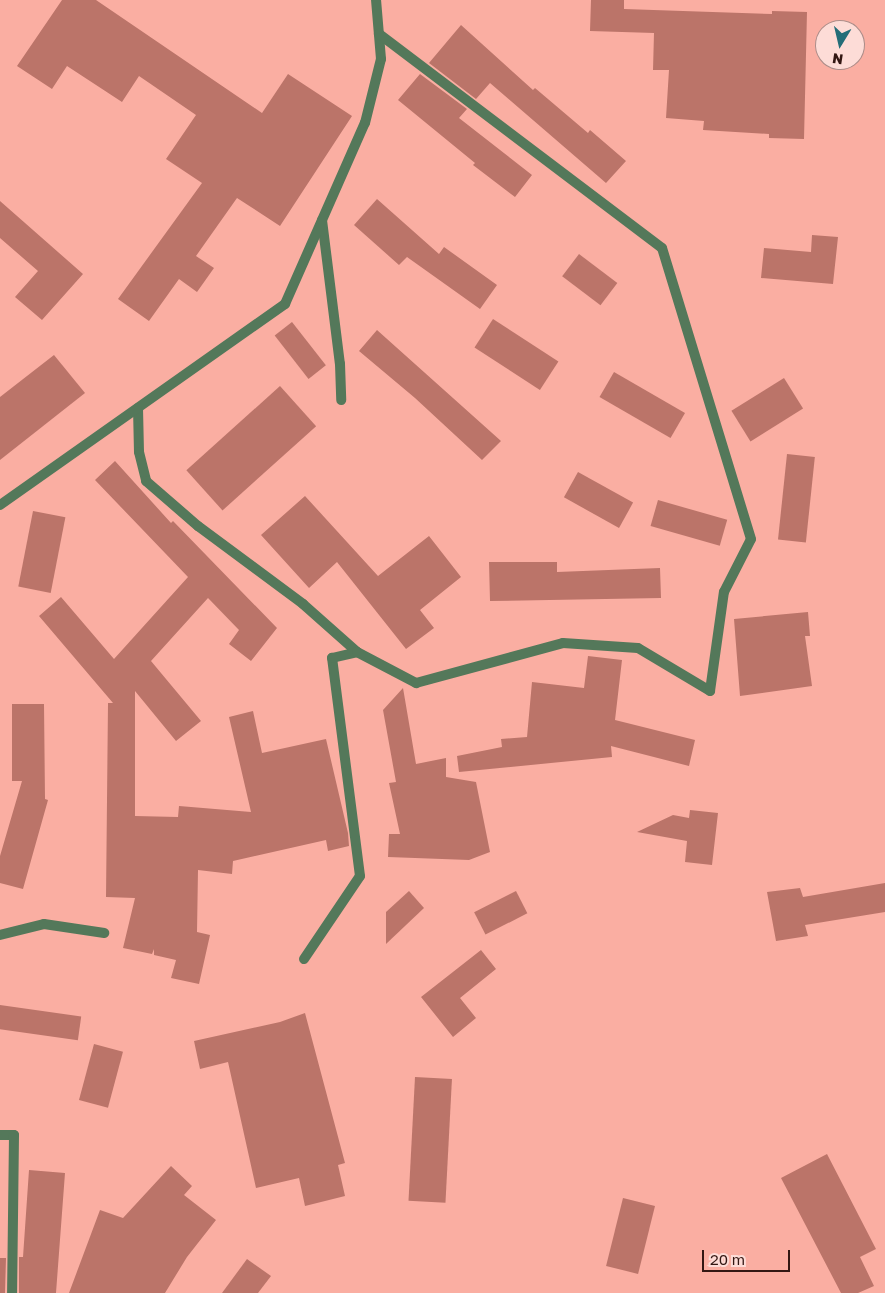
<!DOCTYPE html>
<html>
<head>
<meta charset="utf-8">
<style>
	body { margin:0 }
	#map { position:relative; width:885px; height:1293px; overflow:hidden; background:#faaea2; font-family:"Golos Text",sans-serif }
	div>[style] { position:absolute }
	.building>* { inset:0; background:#bb7469; transform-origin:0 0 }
	.lane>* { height:10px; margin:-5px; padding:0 5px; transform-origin:5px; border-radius:5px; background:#54785a }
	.street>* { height:10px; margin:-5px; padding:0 5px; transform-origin:5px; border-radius:5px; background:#54785a }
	span { translate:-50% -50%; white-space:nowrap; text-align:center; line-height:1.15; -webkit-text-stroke:5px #fddcd7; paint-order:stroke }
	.north { position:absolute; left:815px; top:20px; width:50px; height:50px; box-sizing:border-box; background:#fddcd7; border:1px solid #ac8d89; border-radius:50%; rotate:189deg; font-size:14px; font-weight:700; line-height:20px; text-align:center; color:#331713 }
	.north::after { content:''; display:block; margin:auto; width:18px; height:22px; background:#246d78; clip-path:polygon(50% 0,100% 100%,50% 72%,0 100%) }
	.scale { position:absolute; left:702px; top:1250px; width:88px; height:22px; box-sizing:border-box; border:2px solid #331713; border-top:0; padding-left:6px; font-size:15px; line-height:18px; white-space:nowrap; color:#331713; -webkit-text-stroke:4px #fddcd7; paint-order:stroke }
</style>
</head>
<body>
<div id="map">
	<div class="building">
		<i style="clip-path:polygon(62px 0,96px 0,262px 113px,288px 74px,352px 116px,280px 226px,237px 198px,196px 256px,214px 268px,197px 292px,179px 279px,149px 321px,118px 299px,202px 183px,166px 159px,196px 115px,139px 76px,122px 102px,67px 66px,52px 89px,17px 66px)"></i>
		<i style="clip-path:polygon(591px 0,624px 0,624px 9px,772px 14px,772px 11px,807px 12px,804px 139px,769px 138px,769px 134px,703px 130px,704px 121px,666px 118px,669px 70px,653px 70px,654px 33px,590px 31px)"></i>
		<i style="clip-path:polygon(461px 25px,533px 90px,535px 88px,588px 133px,590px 130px,626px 161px,606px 183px,490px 83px,476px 99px,429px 63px)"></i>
		<i style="clip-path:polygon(420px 74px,467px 109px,459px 118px,532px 175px,515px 197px,473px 165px,475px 163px,398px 100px)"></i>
		<i style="clip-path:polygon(377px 199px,439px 254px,444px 247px,497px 285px,480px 309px,407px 257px,399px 265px,354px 225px)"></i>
		<i style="clip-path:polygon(0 201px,83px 274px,42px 320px,15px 297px,38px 271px,0 238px)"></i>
		<i style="clip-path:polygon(812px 235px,838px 237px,833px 284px,761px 278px,764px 248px,811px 252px)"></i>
		<i style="left:579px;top:254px;width:48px;height:28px;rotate:37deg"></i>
		<i style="left:493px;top:319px;width:78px;height:34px;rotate:33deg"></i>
		<i style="left:292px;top:322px;width:55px;height:22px;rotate:52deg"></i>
		<i style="clip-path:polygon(377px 330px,501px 441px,482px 460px,415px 398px,359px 351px)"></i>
		<i style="clip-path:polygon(54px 355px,85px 393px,0 460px,0 397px)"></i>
		<i style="left:614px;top:372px;width:82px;height:29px;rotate:30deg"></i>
		<i style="left:784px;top:378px;width:36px;height:62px;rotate:58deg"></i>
		<i style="left:280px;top:386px;width:54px;height:126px;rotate:48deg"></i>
		<i style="left:787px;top:454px;width:28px;height:86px;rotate:6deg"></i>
		<i style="clip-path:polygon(115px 461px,171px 523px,173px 521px,277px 628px,251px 661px,229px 644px,239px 630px,208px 598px,151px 661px,201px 721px,176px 741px,135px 691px,135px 816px,178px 817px,179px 806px,251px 812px,229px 717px,253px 711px,262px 753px,326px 739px,348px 833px,349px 846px,328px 851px,326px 840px,233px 861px,232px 874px,198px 870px,197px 932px,210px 935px,199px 984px,171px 978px,176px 960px,154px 955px,154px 949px,152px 954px,123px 948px,135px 898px,106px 897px,108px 703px,113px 703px,39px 616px,61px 597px,114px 659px,188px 577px,95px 480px)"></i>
		<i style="left:578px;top:472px;width:63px;height:29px;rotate:29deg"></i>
		<i style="clip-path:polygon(305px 496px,378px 576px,429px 536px,461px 577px,420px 610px,434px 628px,406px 649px,337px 562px,309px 588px,261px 535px)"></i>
		<i style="left:658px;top:500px;width:72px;height:27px;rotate:16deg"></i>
		<i style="left:33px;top:511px;width:33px;height:77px;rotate:11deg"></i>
		<i style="clip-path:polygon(489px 562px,557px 562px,557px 572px,660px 568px,661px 598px,490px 601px)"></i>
		<i style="clip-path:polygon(808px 612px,810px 636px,805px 636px,812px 686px,740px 696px,734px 619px)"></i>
		<i style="clip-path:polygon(588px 656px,622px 660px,615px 720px,695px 740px,689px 766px,611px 746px,612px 757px,459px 772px,457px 756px,502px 747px,501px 739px,527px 737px,532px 682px,584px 688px)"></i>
		<i style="clip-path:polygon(403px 688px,416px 764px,446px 758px,446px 777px,476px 782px,490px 852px,469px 860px,388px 857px,389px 834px,400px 834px,389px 783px,396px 782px,383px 710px)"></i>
		<i style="clip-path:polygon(12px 704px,44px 704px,45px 799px,48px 800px,23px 889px,0 883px,0 856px,22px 781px,12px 781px)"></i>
		<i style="clip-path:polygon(690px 810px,718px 813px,712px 865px,685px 862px,687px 841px,637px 832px,673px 815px,689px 818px)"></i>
		<i style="clip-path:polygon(885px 883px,885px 912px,805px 925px,808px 936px,776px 941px,767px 892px,800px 888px,803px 897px)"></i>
		<i style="clip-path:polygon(409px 891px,424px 908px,386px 944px,386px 912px)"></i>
		<i style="left:516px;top:891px;width:25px;height:47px;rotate:63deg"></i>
		<i style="clip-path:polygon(481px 950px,496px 969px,460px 998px,476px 1018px,453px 1037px,421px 997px)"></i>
		<i style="left:0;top:1005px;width:82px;height:24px;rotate:8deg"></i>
		<i style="clip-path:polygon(305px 1013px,345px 1163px,338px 1165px,345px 1196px,305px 1206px,299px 1178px,256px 1188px,228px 1062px,200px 1069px,194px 1041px,280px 1022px)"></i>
		<i style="left:94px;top:1044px;width:30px;height:58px;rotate:15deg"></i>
		<i style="left:415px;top:1077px;width:37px;height:124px;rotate:3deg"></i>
		<i style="clip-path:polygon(827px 1154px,876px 1249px,860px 1257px,874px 1286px,858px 1293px,841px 1293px,781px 1178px)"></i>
		<i style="clip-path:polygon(171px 1166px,192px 1186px,184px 1195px,216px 1220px,187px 1257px,165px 1293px,69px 1293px,100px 1210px,123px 1218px)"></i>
		<i style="clip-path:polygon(29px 1170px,65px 1173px,56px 1293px,19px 1293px,19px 1257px,23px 1257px)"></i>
		<i style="left:623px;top:1198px;width:33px;height:70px;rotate:14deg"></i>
		<i style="clip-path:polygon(0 1258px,6px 1258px,5px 1293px,0 1293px)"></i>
		<i style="clip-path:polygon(247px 1259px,271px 1276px,258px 1293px,222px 1293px)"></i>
	</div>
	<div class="lane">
		<i style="left:322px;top:220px;width:145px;rotate:82.9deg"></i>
		<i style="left:340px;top:364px;width:36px;rotate:88deg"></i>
	</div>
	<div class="street">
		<i style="left:138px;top:408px;width:44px;rotate:88.7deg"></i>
		<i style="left:139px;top:452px;width:30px;rotate:76deg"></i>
		<i style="left:146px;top:481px;width:69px;rotate:40.9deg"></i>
		<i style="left:198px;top:526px;width:131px;rotate:36.6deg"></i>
		<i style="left:303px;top:604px;width:72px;rotate:41.6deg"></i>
		<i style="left:0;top:505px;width:349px;rotate:-35.2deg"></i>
		<i style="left:285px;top:304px;width:198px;rotate:-66.2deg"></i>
		<i style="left:365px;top:123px;width:66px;rotate:-76deg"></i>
		<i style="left:381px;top:59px;width:59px;rotate:-94.8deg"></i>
		<i style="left:0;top:935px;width:45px;rotate:-14deg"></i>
		<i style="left:44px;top:924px;width:61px;rotate:8.5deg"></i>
		<i style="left:304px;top:959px;width:100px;rotate:-56deg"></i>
		<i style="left:360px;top:876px;width:220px;rotate:-97.3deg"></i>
		<i style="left:332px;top:658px;width:26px;rotate:-13deg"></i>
		<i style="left:357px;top:652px;width:67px;rotate:27.7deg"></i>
		<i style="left:416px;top:683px;width:152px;rotate:-15.2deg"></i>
		<i style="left:563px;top:643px;width:75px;rotate:3.8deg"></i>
		<i style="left:638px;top:648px;width:84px;rotate:30.8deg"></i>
		<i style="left:710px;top:691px;width:100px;rotate:-82deg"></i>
		<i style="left:724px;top:592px;width:59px;rotate:-63deg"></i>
		<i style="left:751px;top:539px;width:304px;rotate:-107deg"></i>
		<i style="left:662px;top:248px;width:355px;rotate:-142.9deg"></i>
		<i style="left:0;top:1135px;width:14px"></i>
		<i style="left:14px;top:1135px;width:158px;rotate:90.7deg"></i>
	</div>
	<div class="north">N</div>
	<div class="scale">20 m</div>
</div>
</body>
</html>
